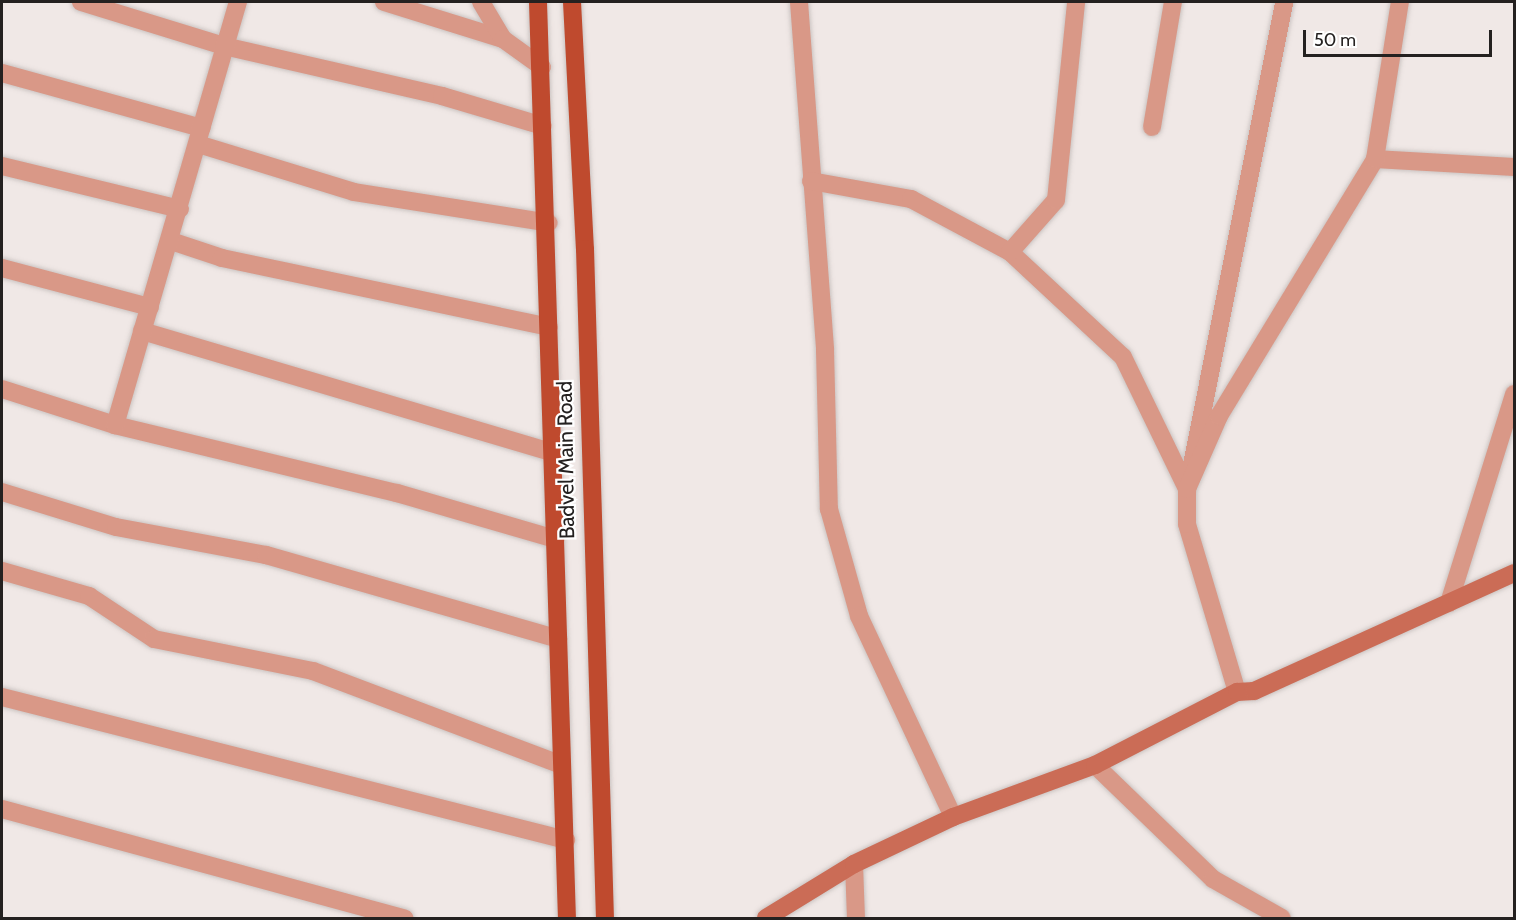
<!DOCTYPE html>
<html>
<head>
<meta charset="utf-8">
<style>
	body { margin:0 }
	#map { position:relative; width:1516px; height:920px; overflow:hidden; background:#f0e8e6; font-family:Cabin,sans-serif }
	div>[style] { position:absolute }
	.roads { filter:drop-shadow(0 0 2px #cbc4c2) drop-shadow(0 0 2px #cbc4c2) }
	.street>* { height:18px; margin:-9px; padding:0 9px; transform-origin:9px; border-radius:9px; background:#d99887 }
	.secondary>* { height:18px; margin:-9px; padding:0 9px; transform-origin:9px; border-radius:9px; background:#cb6c56 }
	.primary>* { height:18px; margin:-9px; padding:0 9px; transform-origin:9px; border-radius:9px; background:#bf4a2e }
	span { translate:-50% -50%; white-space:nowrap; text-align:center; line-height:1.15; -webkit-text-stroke:4.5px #fff; paint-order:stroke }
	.street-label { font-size:21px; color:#242120 }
	.frame { position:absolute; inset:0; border:3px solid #242120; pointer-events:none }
	.scale { position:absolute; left:1303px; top:30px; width:189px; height:27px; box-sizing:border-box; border:3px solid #242120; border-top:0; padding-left:8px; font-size:18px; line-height:21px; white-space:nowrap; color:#242120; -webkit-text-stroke:4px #fff; paint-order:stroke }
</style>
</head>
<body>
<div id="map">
	<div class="roads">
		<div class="street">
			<i style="left:81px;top:2px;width:150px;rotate:17.1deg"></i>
			<i style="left:224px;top:46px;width:224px;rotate:12.9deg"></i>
			<i style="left:442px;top:96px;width:105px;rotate:16.5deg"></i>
			<i style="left:384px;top:2px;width:125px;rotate:17.3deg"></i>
			<i style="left:481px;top:2px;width:43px;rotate:59.3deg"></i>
			<i style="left:503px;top:39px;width:48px;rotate:35.7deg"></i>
			<i style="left:799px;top:2px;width:349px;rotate:85.7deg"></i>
			<i style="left:825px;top:350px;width:159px;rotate:88.6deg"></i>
			<i style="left:829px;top:509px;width:111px;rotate:74.3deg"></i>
			<i style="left:859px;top:616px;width:222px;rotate:64.9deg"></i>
			<i style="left:2px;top:73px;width:207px;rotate:15.4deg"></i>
			<i style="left:1152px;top:127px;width:127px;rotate:-80.5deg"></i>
			<i style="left:198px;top:144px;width:163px;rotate:17.1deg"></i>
			<i style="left:354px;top:192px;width:197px;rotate:9deg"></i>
			<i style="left:1375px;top:159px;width:139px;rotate:3.3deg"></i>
			<i style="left:2px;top:166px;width:183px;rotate:13.6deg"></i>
			<i style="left:811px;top:181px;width:102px;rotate:10.2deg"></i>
			<i style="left:911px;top:199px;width:112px;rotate:28.2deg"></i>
			<i style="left:1010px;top:252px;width:154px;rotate:42.9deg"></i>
			<i style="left:1123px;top:357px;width:147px;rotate:64.1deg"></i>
			<i style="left:1187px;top:489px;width:497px;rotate:-78.7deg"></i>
			<i style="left:171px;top:241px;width:54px;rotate:18.4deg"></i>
			<i style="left:222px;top:258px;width:334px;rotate:11.9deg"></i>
			<i style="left:1010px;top:252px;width:69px;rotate:-48.5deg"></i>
			<i style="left:1056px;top:200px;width:199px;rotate:-84.2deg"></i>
			<i style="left:2px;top:268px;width:153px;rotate:14.8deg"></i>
			<i style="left:142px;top:331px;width:431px;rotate:16.5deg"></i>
			<i style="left:2px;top:389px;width:119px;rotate:17.7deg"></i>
			<i style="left:115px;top:425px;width:290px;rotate:13.6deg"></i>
			<i style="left:397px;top:493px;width:165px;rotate:16.2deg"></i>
			<i style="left:115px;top:425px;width:441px;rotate:-73.8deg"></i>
			<i style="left:2px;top:492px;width:119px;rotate:17.1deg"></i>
			<i style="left:116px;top:527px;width:153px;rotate:10.6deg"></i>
			<i style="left:266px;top:555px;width:304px;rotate:16deg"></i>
			<i style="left:2px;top:571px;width:91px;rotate:16deg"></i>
			<i style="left:89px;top:596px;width:78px;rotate:33.5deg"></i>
			<i style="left:154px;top:639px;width:162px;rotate:11.4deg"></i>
			<i style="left:313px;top:671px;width:266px;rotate:20.7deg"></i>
			<i style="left:1449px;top:603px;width:219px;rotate:-72.7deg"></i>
			<i style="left:1237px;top:692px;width:175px;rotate:-106.6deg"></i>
			<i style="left:1187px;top:524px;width:35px;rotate:-90deg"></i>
			<i style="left:1187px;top:489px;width:80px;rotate:-66.3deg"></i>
			<i style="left:1219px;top:416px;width:301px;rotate:-58.7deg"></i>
			<i style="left:1375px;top:159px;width:159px;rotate:-81deg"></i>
			<i style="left:2px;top:697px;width:582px;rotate:14.23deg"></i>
			<i style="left:1095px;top:765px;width:164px;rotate:44deg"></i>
			<i style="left:1213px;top:879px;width:79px;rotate:29.5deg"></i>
			<i style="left:2px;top:809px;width:417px;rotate:15.2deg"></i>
			<i style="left:854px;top:864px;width:54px;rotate:87.9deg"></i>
		</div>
		<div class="secondary">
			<i style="left:766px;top:918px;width:103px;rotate:-31.5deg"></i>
			<i style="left:854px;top:864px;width:110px;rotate:-25.4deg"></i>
			<i style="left:953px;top:817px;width:151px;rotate:-20.1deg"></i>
			<i style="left:1095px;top:765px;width:160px;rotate:-27.2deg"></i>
			<i style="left:1237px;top:692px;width:17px;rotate:-3deg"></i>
			<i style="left:1254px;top:691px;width:286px;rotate:-24.4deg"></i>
		</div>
		<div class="primary">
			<i style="left:538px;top:2px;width:916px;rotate:88.19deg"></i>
			<i style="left:572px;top:2px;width:247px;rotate:87deg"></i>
			<i style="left:585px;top:249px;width:669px;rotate:88.29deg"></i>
		</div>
	</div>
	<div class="street-label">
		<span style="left:566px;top:460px;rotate:-91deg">Badvel Main Road</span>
	</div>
	<div class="frame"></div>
	<div class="scale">50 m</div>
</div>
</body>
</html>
